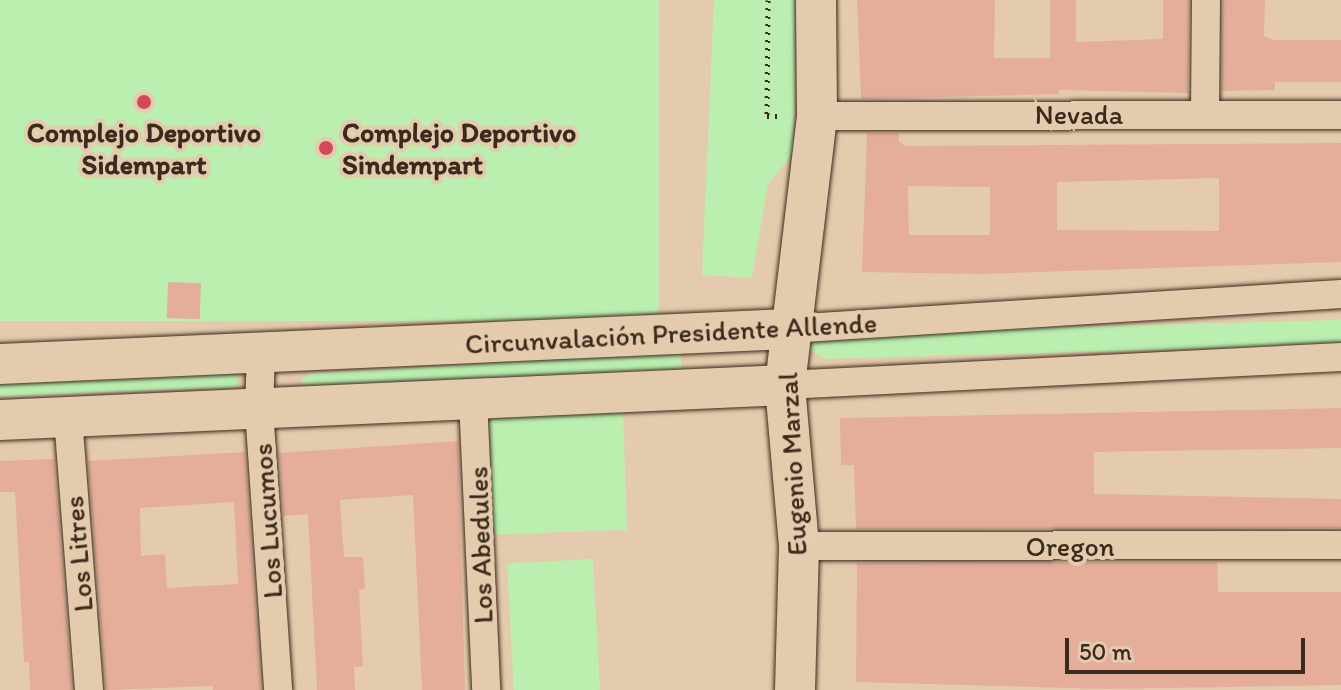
<!DOCTYPE html>
<html>
<head>
<meta charset="utf-8">
<style>
	body { margin:0 }
	#map { position:relative; width:1341px; height:690px; overflow:hidden; background:#e5cbad; font-family:Itim,sans-serif }
	div>[style] { position:absolute }
	.green>* { inset:0; background:#baefb0; transform-origin:0 0 }
	.building>* { inset:0; background:#e4ae9b; transform-origin:0 0 }
	.path>* { height:5px; margin-top:-2.5px; transform-origin:0; background:repeating-linear-gradient(90deg,#3b2a1e 0 2px,transparent 0 8px) }
	.roads { filter:drop-shadow(0 0 2px #3b2a1e) drop-shadow(0 0 2px #3b2a1e) }
	.minor>* { height:28px; margin:-14px; padding:0 14px; transform-origin:14px; border-radius:14px; background:#e5cbad }
	.secondary>* { height:40px; margin:-20px; padding:0 20px; transform-origin:20px; border-radius:20px; background:#e5cbad }
	.dots>* { width:22px; height:22px; translate:-50% -50%; box-sizing:border-box; border:4px solid #e5cbad; border-radius:50% }
	span { translate:-50% -50%; white-space:nowrap; text-align:center; line-height:1.15; -webkit-text-stroke:8px #e5cbad; paint-order:stroke }
	.street-label { font-size:28px; color:#3b2a1e }
	.poi-label { font-size:28px; color:#3b2a1e; font-weight:700 }
	.left { translate:0 -50%; text-align:left }
	.scale { position:absolute; left:1065px; top:638px; width:240px; height:36px; box-sizing:border-box; border:4px solid #3b2a1e; border-top:0; padding-left:10px; font-size:24px; line-height:28px; white-space:nowrap; color:#3b2a1e; -webkit-text-stroke:6px #e5cbad; paint-order:stroke }
</style>
</head>
<body>
<div id="map">
	<div class="green">
		<i style="left:0;top:0;width:659px;height:321px"></i>
		<i style="clip-path:polygon(714px 0,797px 0,793px 154px,768px 184px,752px 278px,702px 275px)"></i>
		<i style="clip-path:polygon(1341px 320px,1341px 345px,824px 359px,811px 351px,810px 341px,821px 333px)"></i>
		<i style="clip-path:polygon(681px 352px,681px 374px,303px 387px,302px 379px,308px 374px)"></i>
		<i style="clip-path:polygon(239px 372px,237px 387px,0 396px,0 376px)"></i>
		<i style="left:623px;top:413px;width:117px;height:137px;rotate:88deg"></i>
		<i style="left:593px;top:559px;width:131px;height:86px;rotate:87deg"></i>
	</div>
	<div class="building">
		<i style="clip-path:polygon(857px 0,995px 0,994px 58px,1050px 58px,1050px 0,1076px 0,1076px 42px,1163px 39px,1163px 0,1189px 0,1188px 93px,1059px 90px,1059px 94px,861px 99px)"></i>
		<i style="clip-path:polygon(1223px 0,1265px 0,1264px 36px,1274px 40px,1341px 40px,1341px 82px,1275px 82px,1275px 90px,1222px 91px)"></i>
		<i style="clip-path:polygon(evenodd,867px 133px,899px 133px,899px 142px,906px 146px,1341px 143px,1341px 262px,982px 274px,862px 272px,867px 133px,1219px 178px,1219px 231px,1057px 230px,1057px 182px,1219px 178px,867px 133px,908px 186px,990px 187px,990px 235px,909px 235px,908px 186px)"></i>
		<i style="left:168px;top:282px;width:33px;height:36px;rotate:2deg"></i>
		<i style="clip-path:polygon(1341px 408px,1341px 448px,1094px 452px,1094px 494px,1341px 499px,1341px 528px,856px 529px,854px 465px,841px 465px,840px 418px)"></i>
		<i style="clip-path:polygon(458px 441px,465px 690px,422px 690px,413px 495px,340px 500px,344px 557px,363px 557px,365px 589px,359px 590px,363px 666px,354px 667px,355px 690px,317px 690px,308px 514px,283px 516px,279px 453px)"></i>
		<i style="clip-path:polygon(evenodd,245px 452px,261px 690px,213px 690px,213px 686px,106px 690px,88px 461px,245px 452px,234px 502px,238px 584px,167px 588px,165px 554px,141px 556px,140px 508px,234px 502px)"></i>
		<i style="clip-path:polygon(54px 459px,72px 690px,30px 690px,29px 662px,24px 662px,15px 492px,0 492px,0 461px)"></i>
		<i style="clip-path:polygon(1217px 562px,1218px 592px,1341px 592px,1341px 685px,1104px 689px,856px 682px,857px 563px)"></i>
	</div>
	<div class="path">
		<i style="left:768px;top:0;width:116px;rotate:90.5deg"></i>
		<i style="left:767px;top:116px;width:15px"></i>
	</div>
	<div class="roads">
		<div class="minor">
			<i style="left:1205px;top:113px;width:113px;rotate:-89.5deg"></i>
			<i style="left:817px;top:116px;width:524px;rotate:-0.11deg"></i>
			<i style="left:788px;top:329px;width:554px;rotate:-3.62deg"></i>
			<i style="left:261px;top:352px;width:57px;rotate:92deg"></i>
			<i style="left:259px;top:409px;width:282px;rotate:86.1deg"></i>
			<i style="left:785px;top:385px;width:557px;rotate:-2.88deg"></i>
			<i style="left:473px;top:399px;width:291px;rotate:87.4deg"></i>
			<i style="left:68px;top:417px;width:274px;rotate:85.6deg"></i>
			<i style="left:799px;top:546px;width:542px;rotate:-0.11deg"></i>
		</div>
		<div class="secondary">
			<i style="left:0;top:364px;width:789px;rotate:-2.54deg"></i>
			<i style="left:0;top:420px;width:786px;rotate:-2.55deg"></i>
			<i style="left:795px;top:690px;width:144px;rotate:-88.4deg"></i>
			<i style="left:799px;top:546px;width:162px;rotate:-95deg"></i>
			<i style="left:785px;top:385px;width:271px;rotate:-83.2deg"></i>
			<i style="left:817px;top:116px;width:116px;rotate:-90.5deg"></i>
		</div>
	</div>
	<div class="dots">
		<i style="left:144px;top:102px;background:#d1495b"></i>
		<i style="left:326px;top:148px;background:#d1495b"></i>
	</div>
	<div class="street-label">
		<span style="left:1079px;top:114px">Nevada</span>
		<span style="left:671px;top:333px;rotate:-3deg">Circunvalación Presidente Allende</span>
		<span style="left:792px;top:464px;rotate:-93deg">Eugenio Marzal</span>
		<span style="left:267px;top:521px;rotate:-94deg">Los Lucumos</span>
		<span style="left:480px;top:545px;rotate:-92deg">Los Abedules</span>
		<span style="left:1070px;top:546px">Oregon</span>
		<span style="left:78px;top:554px;rotate:-95deg">Los Litres</span>
	</div>
	<div class="poi-label">
		<span style="left:144px;top:148px">Complejo Deportivo<br>Sidempart</span>
		<span class="left" style="left:342px;top:148px">Complejo Deportivo<br>Sindempart</span>
	</div>
	<div class="scale">50 m</div>
</div>
</body>
</html>
